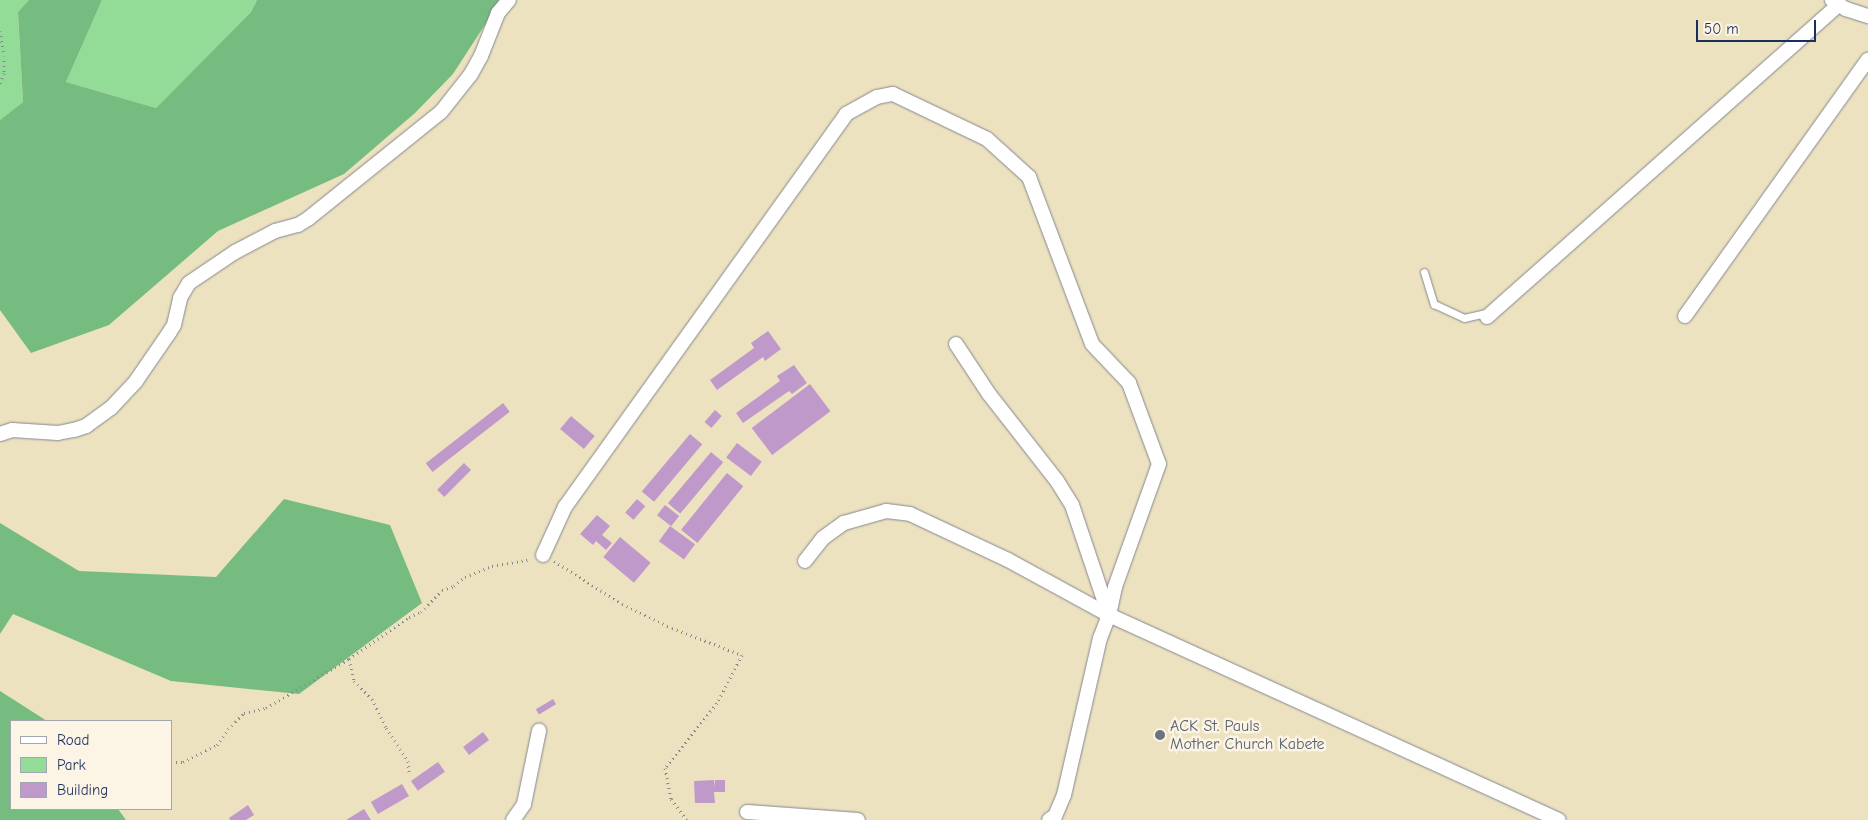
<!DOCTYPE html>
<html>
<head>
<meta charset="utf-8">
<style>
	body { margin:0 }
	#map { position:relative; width:1868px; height:820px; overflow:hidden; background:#ede2c0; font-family:"Comic Neue",sans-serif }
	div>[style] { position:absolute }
	.green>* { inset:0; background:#93dc97 }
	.forest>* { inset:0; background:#76bc80 }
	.building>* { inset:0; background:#c099cb; transform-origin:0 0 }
	.path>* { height:3px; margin-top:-1.5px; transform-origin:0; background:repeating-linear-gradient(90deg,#84888f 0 1px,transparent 0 5px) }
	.roads { filter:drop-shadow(0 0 1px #84888f) drop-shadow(0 0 1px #84888f) }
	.service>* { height:7px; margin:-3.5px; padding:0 3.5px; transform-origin:3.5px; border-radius:3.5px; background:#fff }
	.minor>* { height:14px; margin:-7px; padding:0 7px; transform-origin:7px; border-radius:7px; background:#fff }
	.dots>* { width:14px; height:14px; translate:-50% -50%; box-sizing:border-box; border:2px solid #fcf5e5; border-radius:50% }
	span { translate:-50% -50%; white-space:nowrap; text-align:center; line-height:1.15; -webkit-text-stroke:5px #fcf5e5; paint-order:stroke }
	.worship-label { font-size:16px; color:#5b616d }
	.left { translate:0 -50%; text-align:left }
	.legend { position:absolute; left:10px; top:720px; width:162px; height:90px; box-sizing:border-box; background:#fcf5e5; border:1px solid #a2a6af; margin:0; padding:6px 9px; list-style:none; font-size:15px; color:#1b2f5e }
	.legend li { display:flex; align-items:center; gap:10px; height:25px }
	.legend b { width:25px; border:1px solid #a2a6af }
	.scale { position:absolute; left:1696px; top:20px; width:120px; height:22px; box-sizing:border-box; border:2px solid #1b2f5e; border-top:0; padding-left:6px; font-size:15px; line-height:18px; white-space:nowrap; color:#1b2f5e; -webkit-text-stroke:4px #fcf5e5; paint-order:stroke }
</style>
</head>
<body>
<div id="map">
	<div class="green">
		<i style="clip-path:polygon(0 0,29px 0,18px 12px,23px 102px,0 120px)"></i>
		<i style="clip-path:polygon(102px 0,257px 0,251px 12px,156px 108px,66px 82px)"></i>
	</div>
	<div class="forest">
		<i style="clip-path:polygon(29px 0,102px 0,66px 82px,156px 108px,251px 12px,257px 0,501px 0,453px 74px,415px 113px,344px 174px,218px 231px,109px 325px,31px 353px,0 310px,0 120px,23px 102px,18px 12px)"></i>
		<i style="clip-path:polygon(284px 499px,390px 525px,422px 603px,299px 694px,171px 681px,13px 614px,0 634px,0 523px,79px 571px,216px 577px)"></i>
		<i style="clip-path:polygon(0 691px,47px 721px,11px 721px,11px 809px,118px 809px,126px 820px,0 820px)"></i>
	</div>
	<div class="building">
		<i style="clip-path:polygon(768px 331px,781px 349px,765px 361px,763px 357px,717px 390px,710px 380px,754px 348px,751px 343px)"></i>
		<i style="clip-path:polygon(794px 365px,807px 383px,792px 394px,789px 391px,743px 423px,736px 413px,780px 381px,777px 376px)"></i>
		<i style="left:810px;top:384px;width:34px;height:73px;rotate:53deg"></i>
		<i style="left:503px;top:403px;width:11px;height:98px;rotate:52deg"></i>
		<i style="left:715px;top:410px;width:9px;height:16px;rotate:41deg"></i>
		<i style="left:571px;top:416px;width:31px;height:17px;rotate:40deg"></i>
		<i style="left:690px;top:434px;width:16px;height:75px;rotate:40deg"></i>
		<i style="left:737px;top:443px;width:31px;height:18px;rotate:37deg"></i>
		<i style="left:711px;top:452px;width:16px;height:67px;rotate:40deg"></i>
		<i style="left:464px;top:463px;width:10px;height:38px;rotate:45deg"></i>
		<i style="left:727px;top:473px;width:21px;height:73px;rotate:39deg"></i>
		<i style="left:637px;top:499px;width:11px;height:18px;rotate:41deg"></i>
		<i style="left:665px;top:505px;width:18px;height:13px;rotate:38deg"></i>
		<i style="clip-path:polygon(597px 515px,610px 526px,602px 535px,612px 543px,606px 550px,596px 541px,593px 545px,580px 534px)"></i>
		<i style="left:670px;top:526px;width:31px;height:19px;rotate:36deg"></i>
		<i style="left:620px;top:537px;width:40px;height:26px;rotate:40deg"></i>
		<i style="left:553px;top:699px;width:6px;height:20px;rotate:59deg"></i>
		<i style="left:483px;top:732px;width:10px;height:25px;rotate:53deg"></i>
		<i style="left:438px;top:762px;width:12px;height:33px;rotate:55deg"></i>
		<i style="clip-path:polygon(714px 780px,715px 787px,715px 780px,725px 780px,725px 792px,714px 792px,715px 803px,695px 803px,694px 781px)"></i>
		<i style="left:402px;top:784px;width:14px;height:36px;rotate:60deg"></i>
		<i style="clip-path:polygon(248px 805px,254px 815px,246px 820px,230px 820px,229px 818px)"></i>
		<i style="clip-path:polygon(364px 809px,371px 820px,346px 820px)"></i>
	</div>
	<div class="path">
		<i style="left:0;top:31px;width:25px;rotate:81deg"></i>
		<i style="left:4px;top:56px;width:17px;rotate:90deg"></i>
		<i style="left:4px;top:73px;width:12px;rotate:110deg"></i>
		<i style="left:554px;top:561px;width:80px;rotate:32.3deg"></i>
		<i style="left:622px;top:604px;width:55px;rotate:25.6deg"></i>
		<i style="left:672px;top:628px;width:75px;rotate:21.1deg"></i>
		<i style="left:742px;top:655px;width:54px;rotate:117.5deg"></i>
		<i style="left:717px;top:703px;width:83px;rotate:128.7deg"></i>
		<i style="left:665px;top:768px;width:32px;rotate:79deg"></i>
		<i style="left:671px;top:799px;width:26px;rotate:53deg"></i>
		<i style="left:349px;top:659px;width:23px;rotate:77deg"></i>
		<i style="left:354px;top:681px;width:25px;rotate:45deg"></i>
		<i style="left:372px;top:699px;width:32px;rotate:64deg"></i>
		<i style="left:386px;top:728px;width:40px;rotate:56deg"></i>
		<i style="left:408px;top:761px;width:12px;rotate:85deg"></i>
		<i style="left:171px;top:762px;width:12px"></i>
		<i style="left:183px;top:762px;width:38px;rotate:-27deg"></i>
		<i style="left:217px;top:745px;width:19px;rotate:-55deg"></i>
		<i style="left:228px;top:729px;width:23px;rotate:-45deg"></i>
		<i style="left:244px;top:713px;width:23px;rotate:-13deg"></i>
		<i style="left:266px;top:708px;width:96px;rotate:-30.6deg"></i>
		<i style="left:349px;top:659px;width:73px;rotate:-35deg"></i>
		<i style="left:409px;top:617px;width:13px;rotate:-23deg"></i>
		<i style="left:421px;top:612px;width:30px;rotate:-46deg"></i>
		<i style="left:442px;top:590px;width:13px;rotate:-18deg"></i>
		<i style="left:454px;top:586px;width:14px;rotate:-39deg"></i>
		<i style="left:465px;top:577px;width:29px;rotate:-22deg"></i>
		<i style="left:492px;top:566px;width:39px;rotate:-10deg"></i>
	</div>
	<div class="roads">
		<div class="service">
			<i style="left:1424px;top:272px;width:34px;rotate:73deg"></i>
			<i style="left:1434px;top:304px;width:33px;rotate:25deg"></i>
			<i style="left:1464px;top:318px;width:26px;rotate:-13deg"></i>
		</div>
		<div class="minor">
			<i style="left:1832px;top:0;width:17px;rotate:33deg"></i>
			<i style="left:1846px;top:9px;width:23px;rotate:18deg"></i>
			<i style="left:1685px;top:316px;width:315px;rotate:-54.5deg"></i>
			<i style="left:1487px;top:317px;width:471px;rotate:-41.6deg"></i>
			<i style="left:956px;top:344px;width:60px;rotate:56.6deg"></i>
			<i style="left:989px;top:394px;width:110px;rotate:52deg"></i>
			<i style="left:1057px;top:481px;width:28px;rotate:58deg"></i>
			<i style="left:1072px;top:505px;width:116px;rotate:71.4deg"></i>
			<i style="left:1109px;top:615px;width:25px;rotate:111deg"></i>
			<i style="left:1100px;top:638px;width:161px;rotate:102.9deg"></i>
			<i style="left:1064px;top:795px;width:23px;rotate:113deg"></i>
			<i style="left:1055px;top:816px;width:7px;rotate:146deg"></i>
			<i style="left:0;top:434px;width:13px;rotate:-18deg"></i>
			<i style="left:12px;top:430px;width:46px;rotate:3.7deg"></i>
			<i style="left:58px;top:433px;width:16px;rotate:-11deg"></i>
			<i style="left:74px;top:430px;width:13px;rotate:-18deg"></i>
			<i style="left:86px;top:426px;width:31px;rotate:-36deg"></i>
			<i style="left:111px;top:408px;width:37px;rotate:-47deg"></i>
			<i style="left:136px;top:381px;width:58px;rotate:-55.5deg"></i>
			<i style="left:169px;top:333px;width:9px;rotate:-58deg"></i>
			<i style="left:174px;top:325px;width:28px;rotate:-77deg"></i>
			<i style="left:180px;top:298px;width:17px;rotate:-59deg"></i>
			<i style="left:189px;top:283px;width:55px;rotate:-34deg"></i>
			<i style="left:235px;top:252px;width:45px;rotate:-27.7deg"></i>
			<i style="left:275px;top:231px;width:24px;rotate:-15deg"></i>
			<i style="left:298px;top:225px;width:13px;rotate:-32deg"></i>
			<i style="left:309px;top:218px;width:169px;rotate:-38.8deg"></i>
			<i style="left:441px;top:112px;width:48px;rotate:-51.7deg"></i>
			<i style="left:471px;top:74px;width:21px;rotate:-61deg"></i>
			<i style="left:481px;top:56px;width:46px;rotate:-68.4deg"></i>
			<i style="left:498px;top:13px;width:17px;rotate:-50deg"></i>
			<i style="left:543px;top:555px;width:53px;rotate:-65.4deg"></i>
			<i style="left:565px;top:507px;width:483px;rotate:-54.4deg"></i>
			<i style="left:846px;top:114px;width:35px;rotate:-29deg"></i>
			<i style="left:877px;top:97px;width:16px;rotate:-11deg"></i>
			<i style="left:893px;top:94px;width:104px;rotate:25.6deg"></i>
			<i style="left:987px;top:139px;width:57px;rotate:42.1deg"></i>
			<i style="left:1029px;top:177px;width:178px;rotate:69.3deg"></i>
			<i style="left:1092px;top:344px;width:54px;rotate:46.5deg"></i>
			<i style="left:1129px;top:383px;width:86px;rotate:69.7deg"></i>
			<i style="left:1159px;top:464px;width:131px;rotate:109.7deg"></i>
			<i style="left:1115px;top:587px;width:29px;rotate:102deg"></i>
			<i style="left:805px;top:561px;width:29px;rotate:-52deg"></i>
			<i style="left:823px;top:538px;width:26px;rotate:-36deg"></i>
			<i style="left:844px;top:523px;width:44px;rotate:-15.9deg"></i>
			<i style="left:886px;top:511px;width:24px;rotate:7deg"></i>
			<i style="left:910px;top:514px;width:108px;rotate:25.1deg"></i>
			<i style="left:1008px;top:560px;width:115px;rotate:28.6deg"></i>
			<i style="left:1109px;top:615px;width:494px;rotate:24.5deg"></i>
			<i style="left:747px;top:812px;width:111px;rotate:4.1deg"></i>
			<i style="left:513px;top:820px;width:19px;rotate:-55deg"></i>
			<i style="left:524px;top:804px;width:75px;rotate:-78.4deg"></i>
		</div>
	</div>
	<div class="dots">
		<i style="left:1160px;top:735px;background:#6b7280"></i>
	</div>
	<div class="worship-label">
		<span class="left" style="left:1170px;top:735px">ACK St. Pauls<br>Mother Church Kabete</span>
	</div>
	<ul class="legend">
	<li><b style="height:6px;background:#fff"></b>Road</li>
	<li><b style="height:14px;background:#93dc97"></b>Park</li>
	<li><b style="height:14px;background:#c099cb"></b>Building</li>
	</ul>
	<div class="scale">50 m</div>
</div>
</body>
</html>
